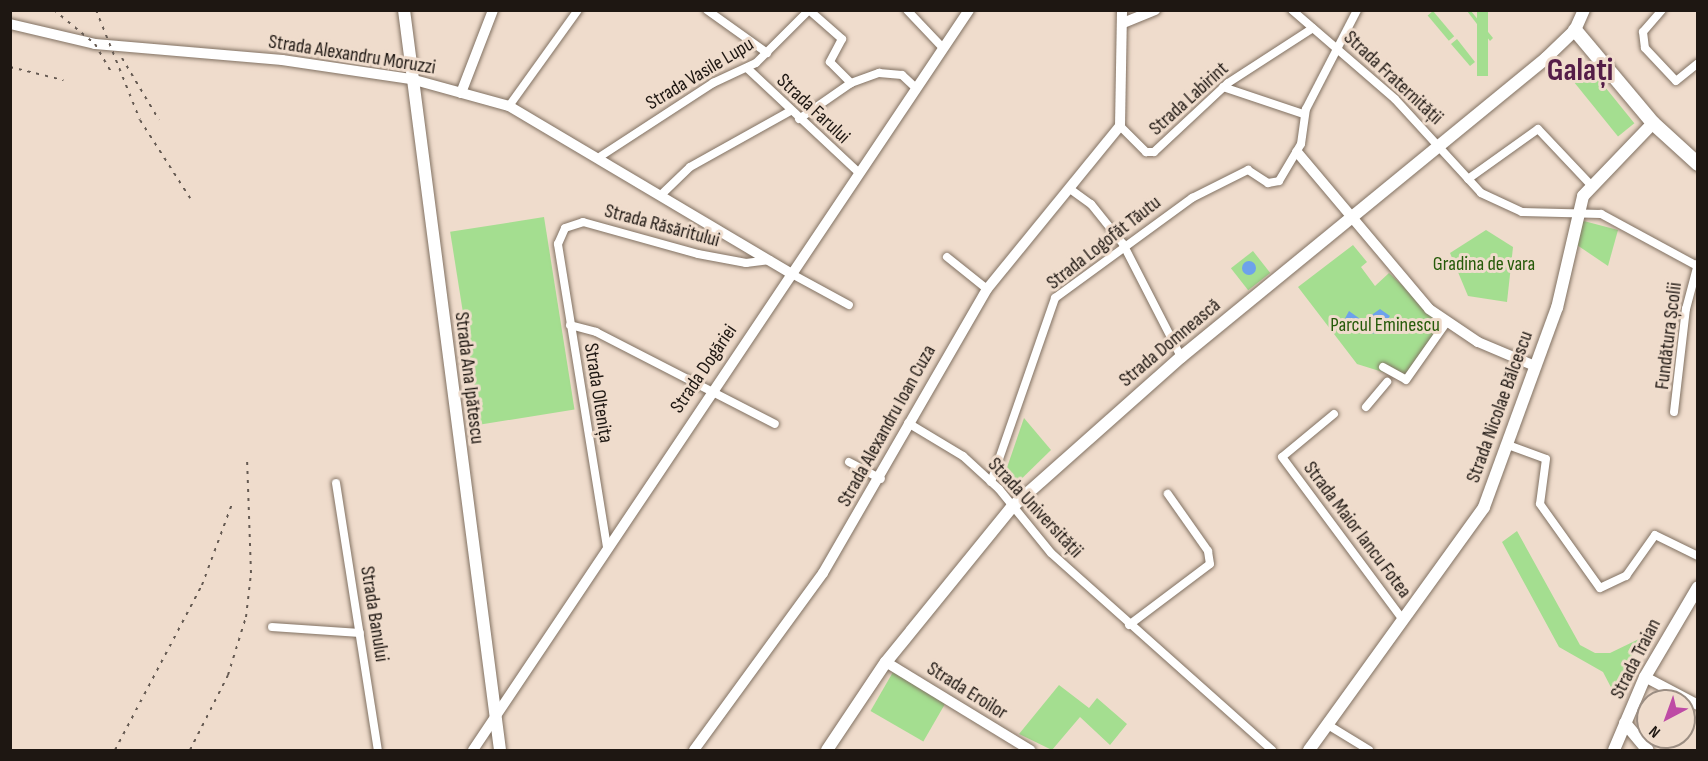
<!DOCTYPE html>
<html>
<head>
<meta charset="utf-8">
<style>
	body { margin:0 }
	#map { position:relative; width:1708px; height:761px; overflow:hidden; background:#efdccc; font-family:"Sofia Sans Condensed",sans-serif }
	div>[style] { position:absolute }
	.green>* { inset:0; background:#a4de90; transform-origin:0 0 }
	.water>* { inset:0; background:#6da2eb }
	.round { border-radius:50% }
	.roads { filter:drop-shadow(0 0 2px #817162) drop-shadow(0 0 2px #817162) }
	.minor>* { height:8px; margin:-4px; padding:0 4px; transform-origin:4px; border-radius:4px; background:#fff }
	.tertiary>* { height:10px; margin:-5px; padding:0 5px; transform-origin:5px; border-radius:5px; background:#fff }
	.secondary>* { height:12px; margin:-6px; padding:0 6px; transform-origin:6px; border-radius:6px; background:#fff }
	.primary>* { height:14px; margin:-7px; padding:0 7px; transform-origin:7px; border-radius:7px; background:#fff }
	.rail>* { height:2px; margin-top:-1px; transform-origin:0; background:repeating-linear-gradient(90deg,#655a52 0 3px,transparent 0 9px) }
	span { translate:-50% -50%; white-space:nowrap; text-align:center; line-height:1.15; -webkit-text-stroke:6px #efdccc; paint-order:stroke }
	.street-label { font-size:20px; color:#1e1712 }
	.park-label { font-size:20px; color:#255a09 }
	.town-label { font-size:32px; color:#541d48; font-weight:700 }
	.frame { position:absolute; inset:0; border:12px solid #1e1712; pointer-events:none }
	.north { position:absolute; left:1636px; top:689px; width:60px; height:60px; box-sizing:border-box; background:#efdccc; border:2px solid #9b8d82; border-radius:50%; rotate:221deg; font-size:16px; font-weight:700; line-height:24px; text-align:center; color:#1e1712 }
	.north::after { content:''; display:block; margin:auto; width:21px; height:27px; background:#be4ba5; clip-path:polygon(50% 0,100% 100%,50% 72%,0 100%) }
</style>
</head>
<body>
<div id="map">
	<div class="green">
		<i style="left:1433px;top:11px;width:33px;height:7px;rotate:50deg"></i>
		<i style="clip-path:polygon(1467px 11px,1471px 11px,1493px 38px,1490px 41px)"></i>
		<i style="left:1477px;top:11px;width:11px;height:65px"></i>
		<i style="clip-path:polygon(1457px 39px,1475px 62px,1470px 66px,1451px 44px)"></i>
		<i style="left:1584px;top:61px;width:80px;height:21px;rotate:51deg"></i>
		<i style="left:544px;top:217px;width:195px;height:95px;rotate:81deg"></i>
		<i style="clip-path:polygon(1580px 220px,1618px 230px,1608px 266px,1577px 245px)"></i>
		<i style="clip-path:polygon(1486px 230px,1513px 247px,1507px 302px,1468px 296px,1450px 253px)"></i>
		<i style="clip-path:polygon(1353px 245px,1367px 262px,1361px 267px,1375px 286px,1389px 273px,1443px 323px,1405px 379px,1357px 364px,1298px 287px)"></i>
		<i style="left:1253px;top:251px;width:28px;height:28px;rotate:52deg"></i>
		<i style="clip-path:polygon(1024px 418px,1051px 450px,1010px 490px,1002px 482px)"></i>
		<i style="clip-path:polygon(1517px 531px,1580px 645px,1595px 653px,1610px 653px,1639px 639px,1616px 697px,1603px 672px,1559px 647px,1502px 542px)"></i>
		<i style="left:893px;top:672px;width:61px;height:45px;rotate:30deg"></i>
		<i style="clip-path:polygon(1059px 685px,1089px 708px,1097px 698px,1127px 724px,1110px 745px,1080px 717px,1052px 750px,1019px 734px)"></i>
	</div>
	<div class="water">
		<i class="round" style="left:1242px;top:261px;width:14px;height:14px"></i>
		<i style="clip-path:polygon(1380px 309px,1390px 316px,1378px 334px,1349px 330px,1343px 322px,1349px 311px,1363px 321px)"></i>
	</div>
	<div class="roads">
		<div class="minor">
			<i style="left:707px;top:10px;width:74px;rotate:35.6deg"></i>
			<i style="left:809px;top:10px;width:44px;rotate:41.3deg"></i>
			<i style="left:842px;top:39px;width:26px;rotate:118deg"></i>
			<i style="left:830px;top:62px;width:30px;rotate:45deg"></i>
			<i style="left:907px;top:10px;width:52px;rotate:46.5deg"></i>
			<i style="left:1292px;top:10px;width:136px;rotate:40.8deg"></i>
			<i style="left:1395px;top:99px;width:127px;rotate:47.5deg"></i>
			<i style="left:1481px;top:193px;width:45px;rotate:24.9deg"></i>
			<i style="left:1522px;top:212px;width:79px;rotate:1.5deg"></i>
			<i style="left:1601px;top:214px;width:109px;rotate:28.4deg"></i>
			<i style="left:1662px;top:10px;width:29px;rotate:131deg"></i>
			<i style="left:1643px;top:32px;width:16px;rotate:83deg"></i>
			<i style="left:1645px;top:48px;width:45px;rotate:46.8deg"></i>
			<i style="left:1676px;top:81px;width:28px;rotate:-39deg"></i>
			<i style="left:747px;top:68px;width:152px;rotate:43.1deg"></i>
			<i style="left:1223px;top:87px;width:84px;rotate:18.6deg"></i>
			<i style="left:509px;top:106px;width:118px;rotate:-54.3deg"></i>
			<i style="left:799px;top:119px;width:63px;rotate:-34.7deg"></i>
			<i style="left:851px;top:83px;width:30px;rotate:-20deg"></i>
			<i style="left:879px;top:73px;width:23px;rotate:5deg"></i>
			<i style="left:902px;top:75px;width:19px;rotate:43deg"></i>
			<i style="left:1120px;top:126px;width:37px;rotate:45deg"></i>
			<i style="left:1146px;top:152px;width:8px"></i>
			<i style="left:1154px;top:152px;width:101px;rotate:-43deg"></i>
			<i style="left:1228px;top:83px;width:101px;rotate:-32.9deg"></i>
			<i style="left:601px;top:156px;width:134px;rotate:-33.1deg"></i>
			<i style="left:713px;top:83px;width:47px;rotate:-24.9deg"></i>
			<i style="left:756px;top:63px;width:75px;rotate:-45deg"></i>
			<i style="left:1468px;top:179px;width:86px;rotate:-35.5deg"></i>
			<i style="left:1538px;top:129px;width:77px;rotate:46.6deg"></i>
			<i style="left:1070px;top:189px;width:26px;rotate:36deg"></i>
			<i style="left:1091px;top:204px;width:51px;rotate:51.3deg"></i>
			<i style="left:1123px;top:244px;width:127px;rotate:62.8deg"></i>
			<i style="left:663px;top:193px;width:37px;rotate:-44deg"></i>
			<i style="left:690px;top:167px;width:115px;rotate:-29.2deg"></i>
			<i style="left:947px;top:257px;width:51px;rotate:38.7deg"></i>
			<i style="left:790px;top:273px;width:67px;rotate:28.5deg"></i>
			<i style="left:570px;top:325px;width:27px;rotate:15deg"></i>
			<i style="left:596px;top:332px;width:201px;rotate:27.2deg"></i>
			<i style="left:1383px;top:367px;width:26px;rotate:29deg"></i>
			<i style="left:1406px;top:380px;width:70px;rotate:-54.9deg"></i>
			<i style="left:1366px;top:407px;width:33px;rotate:-50deg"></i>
			<i style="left:1674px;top:412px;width:104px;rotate:-83.4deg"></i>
			<i style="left:1686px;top:309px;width:47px;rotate:-75.1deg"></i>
			<i style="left:1334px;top:414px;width:67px;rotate:140.4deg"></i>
			<i style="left:1282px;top:457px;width:203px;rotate:53.4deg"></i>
			<i style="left:908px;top:423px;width:64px;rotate:31deg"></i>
			<i style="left:963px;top:456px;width:49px;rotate:42.5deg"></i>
			<i style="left:999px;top:489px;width:82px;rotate:50.9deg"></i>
			<i style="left:1051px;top:553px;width:296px;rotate:41.7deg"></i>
			<i style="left:1508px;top:445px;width:40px;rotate:20.2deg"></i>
			<i style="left:1546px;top:459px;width:45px;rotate:97.6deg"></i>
			<i style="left:1540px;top:504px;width:103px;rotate:54.5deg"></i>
			<i style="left:1600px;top:588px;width:29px;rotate:-25deg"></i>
			<i style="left:1626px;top:576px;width:50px;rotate:-54.7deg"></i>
			<i style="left:1655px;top:535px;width:48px;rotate:26deg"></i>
			<i style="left:849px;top:462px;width:36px;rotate:28deg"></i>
			<i style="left:991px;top:482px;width:195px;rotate:-70.8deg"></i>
			<i style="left:1055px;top:298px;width:170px;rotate:-36.1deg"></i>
			<i style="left:1192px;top:198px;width:63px;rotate:-26.6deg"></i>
			<i style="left:1248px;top:170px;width:24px;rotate:33deg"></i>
			<i style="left:1268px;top:183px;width:11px;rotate:-10deg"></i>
			<i style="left:1279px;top:181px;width:43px;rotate:-59.3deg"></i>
			<i style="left:1301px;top:144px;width:35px;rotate:-82deg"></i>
			<i style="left:1306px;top:109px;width:111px;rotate:-62.7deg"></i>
			<i style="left:336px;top:483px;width:270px;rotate:81.1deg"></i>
			<i style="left:607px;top:547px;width:307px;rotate:-99.2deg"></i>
			<i style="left:558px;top:244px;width:17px;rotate:-66deg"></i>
			<i style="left:565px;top:228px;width:19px;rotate:-18deg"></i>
			<i style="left:583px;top:222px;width:119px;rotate:15.5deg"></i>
			<i style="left:698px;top:254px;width:49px;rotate:10.6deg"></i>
			<i style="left:746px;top:263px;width:24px;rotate:-7deg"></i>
			<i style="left:1129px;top:625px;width:101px;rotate:-37deg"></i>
			<i style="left:1210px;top:564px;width:13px;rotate:-99deg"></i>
			<i style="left:1208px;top:551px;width:70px;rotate:-125.1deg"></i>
			<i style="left:272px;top:627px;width:88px;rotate:3.9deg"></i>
			<i style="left:1328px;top:725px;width:48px;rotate:31.4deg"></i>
		</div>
		<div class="tertiary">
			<i style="left:1123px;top:23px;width:35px;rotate:-22deg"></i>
			<i style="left:10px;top:24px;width:87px;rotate:13.2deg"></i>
			<i style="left:95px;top:44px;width:188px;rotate:4.9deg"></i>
			<i style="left:282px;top:60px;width:130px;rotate:8.4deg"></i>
			<i style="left:411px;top:79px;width:102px;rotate:15.4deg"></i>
			<i style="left:509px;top:106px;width:327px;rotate:30.7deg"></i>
			<i style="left:461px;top:93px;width:89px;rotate:-68.9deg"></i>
			<i style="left:1297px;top:152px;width:205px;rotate:49.9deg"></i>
			<i style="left:1429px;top:309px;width:59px;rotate:34deg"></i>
			<i style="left:1478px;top:342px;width:62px;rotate:22.8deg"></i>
			<i style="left:886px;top:662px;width:169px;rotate:31.4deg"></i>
			<i style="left:1645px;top:677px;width:60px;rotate:27.8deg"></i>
			<i style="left:473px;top:750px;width:891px;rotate:-56.17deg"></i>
			<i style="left:694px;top:750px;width:219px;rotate:-53.9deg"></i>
			<i style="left:823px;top:573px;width:328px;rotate:-60deg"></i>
			<i style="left:987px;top:289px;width:210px;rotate:-50.8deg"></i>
			<i style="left:1120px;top:126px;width:116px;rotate:-89deg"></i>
		</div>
		<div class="secondary">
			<i style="left:404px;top:10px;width:746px;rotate:82.61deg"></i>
			<i style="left:1625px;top:723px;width:35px;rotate:50deg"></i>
			<i style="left:827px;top:750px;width:106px;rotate:-56.2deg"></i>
			<i style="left:886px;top:662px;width:200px;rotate:-50.9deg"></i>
			<i style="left:1012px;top:507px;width:226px;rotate:-41.6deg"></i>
			<i style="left:1181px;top:357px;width:472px;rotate:-39.3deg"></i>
			<i style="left:1546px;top:58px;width:40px;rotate:-44deg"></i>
			<i style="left:1575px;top:30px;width:22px;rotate:-66deg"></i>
			<i style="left:1309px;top:750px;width:299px;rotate:-54.2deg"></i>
			<i style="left:1484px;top:507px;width:212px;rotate:-69.9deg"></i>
			<i style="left:1557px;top:308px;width:115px;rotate:-76.9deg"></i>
			<i style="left:1583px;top:196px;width:101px;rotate:-46.2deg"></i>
			<i style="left:1614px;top:750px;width:79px;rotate:-67deg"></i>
			<i style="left:1645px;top:677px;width:104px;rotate:-59.5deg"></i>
		</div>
		<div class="primary">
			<i style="left:1575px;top:30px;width:121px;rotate:50deg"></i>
			<i style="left:1653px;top:123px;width:61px;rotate:42.3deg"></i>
		</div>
	</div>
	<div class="rail">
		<i style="left:54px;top:10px;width:53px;rotate:39.7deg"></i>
		<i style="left:95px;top:44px;width:34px;rotate:60deg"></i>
		<i style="left:96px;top:10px;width:118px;rotate:68.2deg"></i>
		<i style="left:140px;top:120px;width:93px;rotate:57.3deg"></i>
		<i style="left:122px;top:58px;width:72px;rotate:59.2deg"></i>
		<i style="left:10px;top:67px;width:55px;rotate:13.8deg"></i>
		<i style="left:115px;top:750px;width:187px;rotate:-62.2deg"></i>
		<i style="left:202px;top:585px;width:86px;rotate:-69.7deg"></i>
		<i style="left:190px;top:750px;width:84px;rotate:-63.1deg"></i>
		<i style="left:228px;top:675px;width:61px;rotate:-72.8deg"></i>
		<i style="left:246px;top:617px;width:44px;rotate:-83.5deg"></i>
		<i style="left:251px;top:573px;width:117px;rotate:-92deg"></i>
	</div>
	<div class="street-label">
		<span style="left:352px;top:55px;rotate:9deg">Strada Alexandru Moruzzi</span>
		<span style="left:700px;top:74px;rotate:-31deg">Strada Vasile Lupu</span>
		<span style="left:1393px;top:78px;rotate:43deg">Strada Fraternității</span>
		<span style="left:1189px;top:99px;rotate:-42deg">Strada Labirint</span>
		<span style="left:813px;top:109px;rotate:43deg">Strada Farului</span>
		<span style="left:662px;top:226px;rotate:15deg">Strada Răsăritului</span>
		<span style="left:1104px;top:243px;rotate:-38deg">Strada Logofăt Tăutu</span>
		<span style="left:1669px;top:336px;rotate:-83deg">Fundătura Școlii</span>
		<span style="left:1170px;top:343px;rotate:-40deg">Strada Domnească</span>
		<span style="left:704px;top:369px;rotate:-56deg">Strada Dogăriei</span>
		<span style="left:469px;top:378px;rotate:83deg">Strada Ana Ipătescu</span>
		<span style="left:598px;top:393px;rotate:81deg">Strada Oltenița</span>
		<span style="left:1500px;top:407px;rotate:-70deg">Strada Nicolae Bălcescu</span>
		<span style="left:887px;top:426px;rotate:-61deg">Strada Alexandru Ioan Cuza</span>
		<span style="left:1035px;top:508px;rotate:47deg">Strada Universității</span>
		<span style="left:1357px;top:530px;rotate:53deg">Strada Maior Iancu Fotea</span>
		<span style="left:374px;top:614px;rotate:81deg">Strada Banului</span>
		<span style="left:1636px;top:659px;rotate:-63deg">Strada Traian</span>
		<span style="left:967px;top:691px;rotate:32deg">Strada Eroilor</span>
	</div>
	<div class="park-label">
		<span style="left:1484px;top:264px">Gradina de vara</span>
		<span style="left:1385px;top:325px">Parcul Eminescu</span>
	</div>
	<div class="town-label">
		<span style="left:1580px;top:71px">Galați</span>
	</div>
	<div class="frame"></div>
	<div class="north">N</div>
</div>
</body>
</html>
